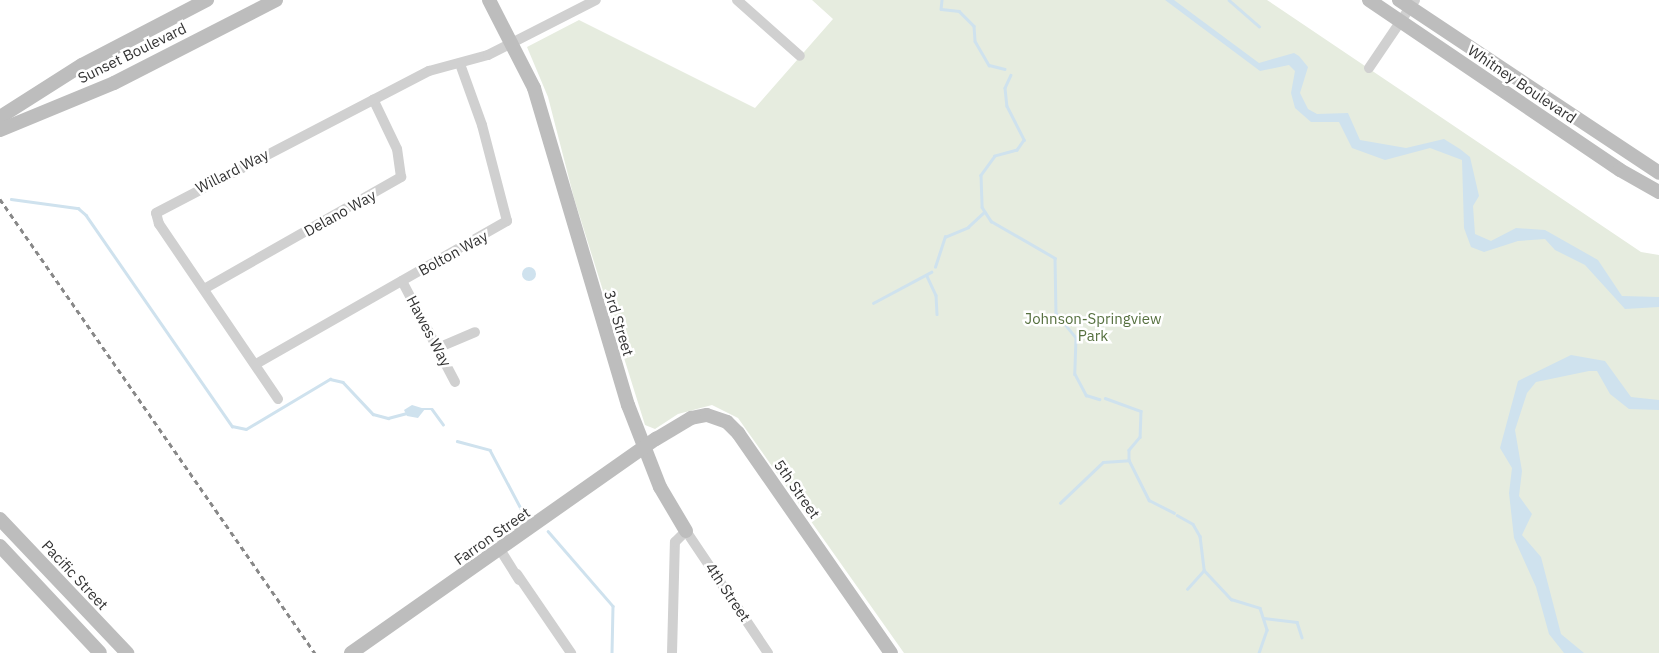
<!DOCTYPE html>
<html>
<head>
<meta charset="utf-8">
<style>
	body { margin:0 }
	#map { position:relative; width:1659px; height:653px; overflow:hidden; background:#fff; font-family:"IBM Plex Sans",sans-serif }
	div>[style] { position:absolute }
	.green>* { inset:0; background:#e6ecdf }
	.water>* { inset:0; background:#cfe2ee }
	.round { border-radius:50% }
	.stream>* { height:2.5px; margin:-1.25px; padding:0 1.25px; transform-origin:1.25px; border-radius:1.25px; background:#cfe2ee }
	.street>* { height:10px; margin:-5px; padding:0 5px; transform-origin:5px; border-radius:5px; background:#d0d0d0 }
	.secondary>* { height:14px; margin:-7px; padding:0 7px; transform-origin:7px; border-radius:7px; background:#bdbdbd }
	.rail>* { height:2.5px; margin-top:-1.25px; transform-origin:0; background:repeating-linear-gradient(90deg,#888 0 5px,transparent 0 9px) }
	span { translate:-50% -50%; white-space:nowrap; text-align:center; line-height:1.15; -webkit-text-stroke:5px #fff; paint-order:stroke }
	.street-label { font-size:15px; color:#333 }
	.park-label { font-size:15px; color:#56703f }
</style>
</head>
<body>
<div id="map">
	<div class="green">
		<i style="clip-path:polygon(812px 0,1267px 0,1641px 252px,1659px 255px,1659px 653px,904px 653px,738px 418px,712px 405px,678px 414px,655px 429px,645px 425px,574px 198px,548px 97px,527px 47px,579px 20px,755px 108px,833px 19px)"></i>
	</div>
	<div class="water">
		<i style="clip-path:polygon(1165px 0,1174px 0,1259px 63px,1294px 53px,1299px 56px,1308px 67px,1300px 93px,1308px 109px,1317px 114px,1348px 113px,1360px 140px,1406px 148px,1444px 139px,1460px 149px,1470px 157px,1479px 196px,1473px 206px,1475px 234px,1491px 241px,1516px 228px,1545px 230px,1598px 260px,1622px 296px,1659px 297px,1659px 307px,1625px 309px,1585px 265px,1555px 250px,1545px 239px,1518px 241px,1484px 252px,1471px 247px,1464px 228px,1462px 160px,1430px 148px,1385px 160px,1352px 148px,1339px 122px,1311px 122px,1295px 108px,1291px 93px,1295px 71px,1289px 65px,1260px 71px)"></i>
		<i class="round" style="left:522px;top:267px;width:14px;height:14px"></i>
		<i style="clip-path:polygon(1571px 355px,1605px 361px,1631px 397px,1659px 400px,1659px 410px,1629px 409px,1610px 394px,1597px 371px,1589px 371px,1536px 382px,1527px 393px,1515px 430px,1522px 471px,1519px 496px,1532px 514px,1522px 535px,1541px 557px,1561px 634px,1584px 653px,1564px 653px,1549px 634px,1536px 587px,1514px 538px,1509px 493px,1512px 468px,1500px 448px,1518px 381px)"></i>
		<i style="clip-path:polygon(412px 405px,425px 409px,418px 418px,407px 416px,404px 410px)"></i>
	</div>
	<div class="stream">
		<i style="left:942px;top:0;width:9px;rotate:96deg"></i>
		<i style="left:941px;top:9px;width:18px;rotate:6deg"></i>
		<i style="left:959px;top:11px;width:21px;rotate:45deg"></i>
		<i style="left:974px;top:26px;width:15px;rotate:86deg"></i>
		<i style="left:975px;top:41px;width:28px;rotate:60deg"></i>
		<i style="left:989px;top:65px;width:16px;rotate:14deg"></i>
		<i style="left:1229px;top:0;width:40px;rotate:41deg"></i>
		<i style="left:1011px;top:75px;width:14px;rotate:115deg"></i>
		<i style="left:1005px;top:88px;width:18px;rotate:84deg"></i>
		<i style="left:1007px;top:106px;width:38px;rotate:63deg"></i>
		<i style="left:1024px;top:140px;width:12px;rotate:125deg"></i>
		<i style="left:1017px;top:150px;width:23px;rotate:165deg"></i>
		<i style="left:995px;top:156px;width:24px;rotate:126deg"></i>
		<i style="left:981px;top:175px;width:32px;rotate:88deg"></i>
		<i style="left:982px;top:207px;width:17px;rotate:57deg"></i>
		<i style="left:991px;top:221px;width:74px;rotate:30deg"></i>
		<i style="left:1055px;top:258px;width:55px;rotate:89deg"></i>
		<i style="left:1056px;top:313px;width:32px;rotate:51deg"></i>
		<i style="left:1076px;top:338px;width:36px;rotate:92deg"></i>
		<i style="left:1075px;top:374px;width:24px;rotate:62deg"></i>
		<i style="left:1086px;top:395px;width:14px;rotate:17deg"></i>
		<i style="left:11px;top:199px;width:68px;rotate:7.7deg"></i>
		<i style="left:78px;top:208px;width:11px;rotate:41deg"></i>
		<i style="left:86px;top:215px;width:257px;rotate:55.3deg"></i>
		<i style="left:232px;top:426px;width:14px;rotate:12deg"></i>
		<i style="left:246px;top:429px;width:98px;rotate:-30.8deg"></i>
		<i style="left:330px;top:379px;width:13px;rotate:13deg"></i>
		<i style="left:343px;top:382px;width:44px;rotate:46.8deg"></i>
		<i style="left:373px;top:414px;width:16px;rotate:15deg"></i>
		<i style="left:388px;top:418px;width:20px;rotate:-15deg"></i>
		<i style="left:935px;top:267px;width:32px;rotate:-72deg"></i>
		<i style="left:945px;top:237px;width:25px;rotate:-23deg"></i>
		<i style="left:968px;top:227px;width:22px;rotate:-43deg"></i>
		<i style="left:927px;top:276px;width:21px;rotate:65deg"></i>
		<i style="left:936px;top:295px;width:19px;rotate:87deg"></i>
		<i style="left:873px;top:303px;width:66px;rotate:-28.1deg"></i>
		<i style="left:1105px;top:398px;width:38px;rotate:20deg"></i>
		<i style="left:1141px;top:411px;width:26px;rotate:92deg"></i>
		<i style="left:1140px;top:437px;width:17px;rotate:130deg"></i>
		<i style="left:1129px;top:450px;width:10px;rotate:90deg"></i>
		<i style="left:1129px;top:460px;width:45px;rotate:63.4deg"></i>
		<i style="left:1149px;top:500px;width:28px;rotate:27deg"></i>
		<i style="left:422px;top:409px;width:10px"></i>
		<i style="left:432px;top:409px;width:19px;rotate:54deg"></i>
		<i style="left:457px;top:441px;width:34px;rotate:15deg"></i>
		<i style="left:490px;top:450px;width:77px;rotate:62.1deg"></i>
		<i style="left:1060px;top:503px;width:59px;rotate:-43.6deg"></i>
		<i style="left:1103px;top:462px;width:26px;rotate:-4deg"></i>
		<i style="left:1177px;top:515px;width:18px;rotate:29deg"></i>
		<i style="left:1193px;top:524px;width:14px;rotate:60deg"></i>
		<i style="left:1200px;top:536px;width:34px;rotate:83deg"></i>
		<i style="left:1204px;top:570px;width:40px;rotate:47deg"></i>
		<i style="left:1231px;top:599px;width:30px;rotate:17deg"></i>
		<i style="left:1260px;top:608px;width:23px;rotate:72deg"></i>
		<i style="left:1267px;top:630px;width:24px;rotate:109deg"></i>
		<i style="left:548px;top:531px;width:99px;rotate:49.1deg"></i>
		<i style="left:613px;top:606px;width:47px;rotate:91.2deg"></i>
		<i style="left:1187px;top:589px;width:25px;rotate:-48deg"></i>
		<i style="left:1264px;top:618px;width:33px;rotate:7deg"></i>
		<i style="left:1297px;top:622px;width:16px;rotate:72deg"></i>
	</div>
	<div class="street">
		<i style="left:737px;top:0;width:84px;rotate:41.6deg"></i>
		<i style="left:1369px;top:68px;width:82px;rotate:-55.9deg"></i>
		<i style="left:402px;top:281px;width:114px;rotate:62.3deg"></i>
		<i style="left:204px;top:289px;width:227px;rotate:-29.6deg"></i>
		<i style="left:401px;top:177px;width:28px;rotate:-98deg"></i>
		<i style="left:397px;top:149px;width:55px;rotate:-115.6deg"></i>
		<i style="left:440px;top:347px;width:38px;rotate:-23deg"></i>
		<i style="left:256px;top:364px;width:289px;rotate:-29.7deg"></i>
		<i style="left:507px;top:221px;width:99px;rotate:-104.6deg"></i>
		<i style="left:482px;top:125px;width:65px;rotate:-109.8deg"></i>
		<i style="left:278px;top:399px;width:212px;rotate:-124.2deg"></i>
		<i style="left:159px;top:224px;width:11px;rotate:-105deg"></i>
		<i style="left:156px;top:213px;width:308px;rotate:-27.5deg"></i>
		<i style="left:429px;top:71px;width:61px;rotate:-15.2deg"></i>
		<i style="left:488px;top:55px;width:121px;rotate:-27deg"></i>
		<i style="left:501px;top:551px;width:34px;rotate:58deg"></i>
		<i style="left:517px;top:574px;width:96px;rotate:55.6deg"></i>
		<i style="left:672px;top:653px;width:111px;rotate:-88.5deg"></i>
		<i style="left:675px;top:542px;width:16px;rotate:-45deg"></i>
		<i style="left:686px;top:531px;width:147px;rotate:56.1deg"></i>
	</div>
	<div class="secondary">
		<i style="left:489px;top:0;width:99px;rotate:62.9deg"></i>
		<i style="left:534px;top:88px;width:331px;rotate:73.5deg"></i>
		<i style="left:628px;top:405px;width:88px;rotate:68.7deg"></i>
		<i style="left:660px;top:487px;width:51px;rotate:59.4deg"></i>
		<i style="left:1369px;top:0;width:303px;rotate:34.1deg"></i>
		<i style="left:1620px;top:170px;width:45px;rotate:29.4deg"></i>
		<i style="left:1399px;top:0;width:312px;rotate:33.6deg"></i>
		<i style="left:0;top:117px;width:97px;rotate:-32.4deg"></i>
		<i style="left:82px;top:65px;width:141px;rotate:-27.5deg"></i>
		<i style="left:0;top:130px;width:123px;rotate:-22.4deg"></i>
		<i style="left:114px;top:83px;width:182px;rotate:-27.1deg"></i>
		<i style="left:0;top:519px;width:185px;rotate:46.5deg"></i>
		<i style="left:0;top:546px;width:146px;rotate:46.9deg"></i>
		<i style="left:351px;top:653px;width:373px;rotate:-35.1deg"></i>
		<i style="left:656px;top:439px;width:41px;rotate:-31deg"></i>
		<i style="left:691px;top:418px;width:16px;rotate:-11deg"></i>
		<i style="left:707px;top:415px;width:21px;rotate:19deg"></i>
		<i style="left:727px;top:422px;width:16px;rotate:45deg"></i>
		<i style="left:738px;top:433px;width:268px;rotate:55.2deg"></i>
	</div>
	<div class="rail">
		<i style="left:0;top:199px;width:553px;rotate:55.25deg"></i>
	</div>
	<div class="street-label">
		<span style="left:132px;top:53px;rotate:-26deg">Sunset Boulevard</span>
		<span style="left:1522px;top:84px;rotate:34deg">Whitney Boulevard</span>
		<span style="left:232px;top:171px;rotate:-27deg">Willard Way</span>
		<span style="left:340px;top:213px;rotate:-29deg">Delano Way</span>
		<span style="left:453px;top:253px;rotate:-29deg">Bolton Way</span>
		<span style="left:619px;top:323px;rotate:73deg">3rd Street</span>
		<span style="left:429px;top:331px;rotate:62deg">Hawes Way</span>
		<span style="left:797px;top:489px;rotate:55deg">5th Street</span>
		<span style="left:492px;top:536px;rotate:-35deg">Farron Street</span>
		<span style="left:75px;top:575px;rotate:47deg">Pacific Street</span>
		<span style="left:728px;top:592px;rotate:56deg">4th Street</span>
	</div>
	<div class="park-label">
		<span style="left:1093px;top:327px">Johnson-Springview<br>Park</span>
	</div>
</div>
</body>
</html>
